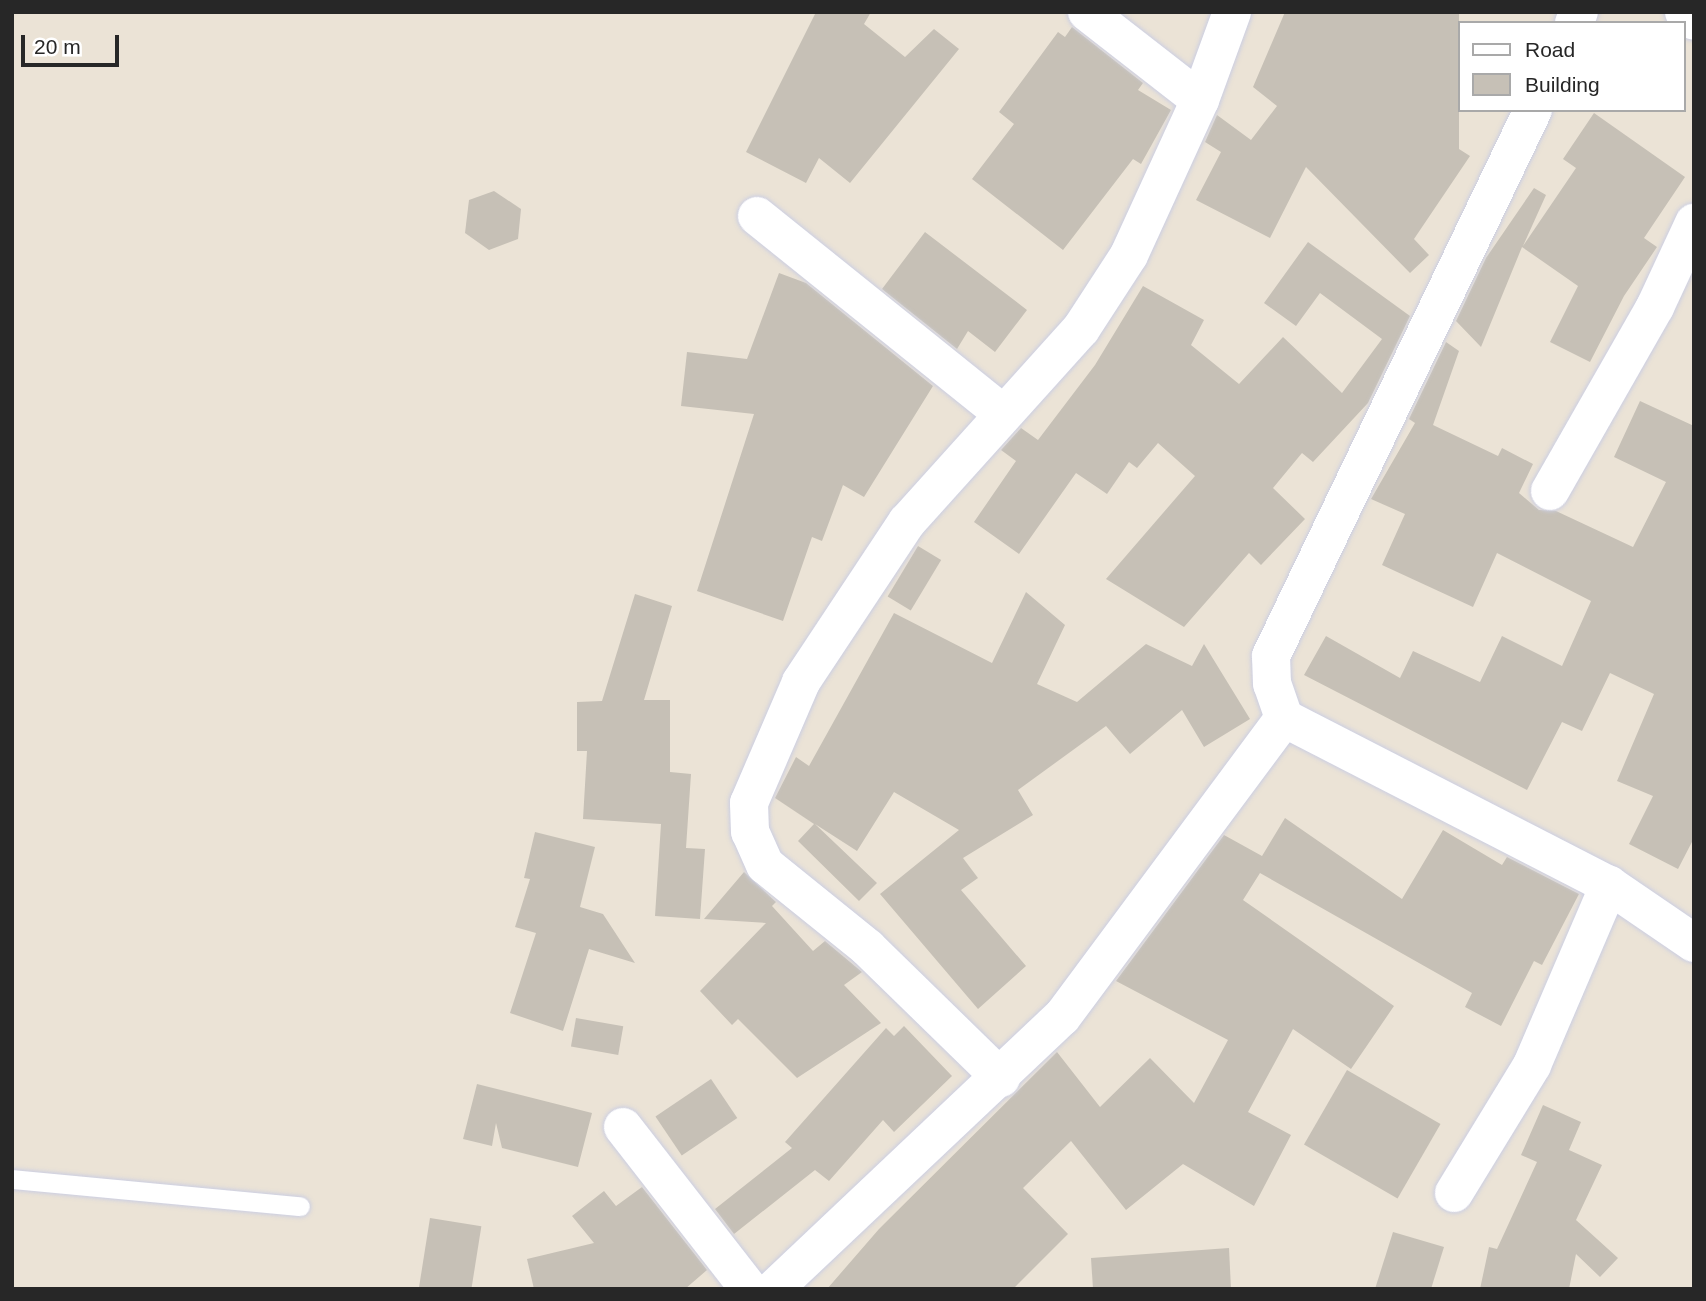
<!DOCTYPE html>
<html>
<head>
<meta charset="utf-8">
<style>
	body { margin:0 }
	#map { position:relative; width:1706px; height:1301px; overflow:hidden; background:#ebe3d6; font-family:Arial,sans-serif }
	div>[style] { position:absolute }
	.building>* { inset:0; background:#c6c0b6; transform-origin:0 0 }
	.roads { filter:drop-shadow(0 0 2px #cbcee2) drop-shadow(0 0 2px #cbcee2) }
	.service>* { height:19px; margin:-9.5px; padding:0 9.5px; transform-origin:9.5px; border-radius:9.5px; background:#fff }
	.minor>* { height:38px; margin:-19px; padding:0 19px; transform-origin:19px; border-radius:19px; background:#fff }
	span { translate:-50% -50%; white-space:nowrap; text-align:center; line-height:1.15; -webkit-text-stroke:6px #fff; paint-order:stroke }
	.frame { position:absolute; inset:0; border:14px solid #272727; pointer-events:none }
	.legend { position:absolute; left:1458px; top:21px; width:228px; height:91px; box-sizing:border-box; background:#fff; border:2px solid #a9a9a9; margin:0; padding:9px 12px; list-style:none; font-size:21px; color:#272727 }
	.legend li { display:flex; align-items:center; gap:14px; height:35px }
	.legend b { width:35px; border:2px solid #a9a9a9 }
	.scale { position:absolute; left:21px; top:35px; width:98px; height:32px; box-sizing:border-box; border:4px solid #272727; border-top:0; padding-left:9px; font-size:21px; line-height:24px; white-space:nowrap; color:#272727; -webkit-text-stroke:5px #fff; paint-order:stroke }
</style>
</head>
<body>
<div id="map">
	<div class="building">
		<i style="clip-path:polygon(816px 12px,871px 12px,864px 24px,905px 57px,934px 29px,959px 49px,850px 183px,819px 158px,806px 183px,746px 152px)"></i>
		<i style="clip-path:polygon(1285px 12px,1459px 12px,1459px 149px,1470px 156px,1414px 239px,1429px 255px,1410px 273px,1306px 167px,1270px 238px,1196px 200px,1221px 152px,1205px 142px,1217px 115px,1251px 140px,1277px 106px,1253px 87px)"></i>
		<i style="clip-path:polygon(1072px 27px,1143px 83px,1138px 90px,1171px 110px,1141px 164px,1133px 159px,1063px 250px,972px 179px,1014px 124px,999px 112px,1058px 32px,1065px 37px)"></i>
		<i style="clip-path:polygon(1594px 113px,1685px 177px,1644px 238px,1657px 247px,1624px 296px,1590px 362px,1550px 342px,1578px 286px,1522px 247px,1481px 347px,1456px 321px,1486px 258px,1534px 188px,1546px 195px,1523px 246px,1576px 168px,1563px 159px)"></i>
		<i style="clip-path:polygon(494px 191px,521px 209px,518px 239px,489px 250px,465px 233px,469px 200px)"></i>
		<i style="clip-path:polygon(925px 232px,1027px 310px,995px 352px,968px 331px,957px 349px,882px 289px)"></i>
		<i style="clip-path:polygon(1308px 242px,1410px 316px,1368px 403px,1313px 462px,1302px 453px,1273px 488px,1305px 519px,1261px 565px,1249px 553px,1184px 627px,1106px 579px,1195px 476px,1158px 443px,1137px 468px,1129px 462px,1107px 494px,1076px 473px,1019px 554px,974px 522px,1016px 461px,1001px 450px,1021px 428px,1038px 440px,1095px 365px,1143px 286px,1204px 320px,1191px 345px,1239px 384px,1283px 337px,1342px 393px,1382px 339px,1320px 293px,1296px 326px,1264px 303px)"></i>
		<i style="clip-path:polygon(779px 273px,806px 283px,933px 386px,864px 497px,843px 485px,822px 541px,812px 537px,783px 621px,697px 591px,754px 414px,681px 406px,687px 352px,747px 359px)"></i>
		<i style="clip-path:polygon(1446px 342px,1459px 351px,1433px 425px,1498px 456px,1502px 448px,1533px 464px,1519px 493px,1539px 510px,1556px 511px,1633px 547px,1666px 482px,1614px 457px,1640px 401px,1694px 426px,1694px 838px,1678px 869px,1629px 844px,1653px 796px,1617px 781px,1654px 694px,1610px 673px,1582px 731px,1562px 722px,1527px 790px,1304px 675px,1326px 636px,1400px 678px,1413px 651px,1480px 682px,1502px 636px,1562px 666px,1591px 601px,1497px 553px,1473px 607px,1382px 565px,1405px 514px,1371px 499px,1415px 423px,1409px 419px)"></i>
		<i style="left:918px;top:546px;width:27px;height:59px;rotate:31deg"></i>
		<i style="clip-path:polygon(1026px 592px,1065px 625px,1037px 684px,1077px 702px,1146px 644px,1192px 666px,1204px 644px,1250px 719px,1204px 747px,1182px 710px,1130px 754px,1106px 726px,1018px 790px,1033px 815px,963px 858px,978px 878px,961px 890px,1026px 966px,978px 1009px,880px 894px,959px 830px,894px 792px,857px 851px,815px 824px,877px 883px,859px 901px,798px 841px,814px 824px,775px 798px,796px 757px,809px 766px,894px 613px,992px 663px)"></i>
		<i style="clip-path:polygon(635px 594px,672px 606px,644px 700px,670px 700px,670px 772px,691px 774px,686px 848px,705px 849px,700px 919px,655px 916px,661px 824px,583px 819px,587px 751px,577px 751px,577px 702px,602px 701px)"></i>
		<i style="clip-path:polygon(1285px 818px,1402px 899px,1443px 830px,1502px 865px,1507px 857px,1579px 894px,1542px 965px,1534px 961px,1501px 1026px,1465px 1007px,1472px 993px,1260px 873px,1243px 900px,1394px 1006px,1351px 1069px,1293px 1029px,1248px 1112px,1291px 1135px,1254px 1206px,1183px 1164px,1126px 1210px,1071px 1141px,1023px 1188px,1068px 1234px,1013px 1289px,827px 1289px,879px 1229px,1057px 1052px,1100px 1107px,1150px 1058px,1194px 1103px,1228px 1040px,1116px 981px,1224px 835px,1262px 856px)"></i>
		<i style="clip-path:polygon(535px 832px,595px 847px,580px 907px,603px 914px,635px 963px,589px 949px,563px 1031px,510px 1013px,536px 933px,515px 927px,530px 879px,524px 878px)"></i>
		<i style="clip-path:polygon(744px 872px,776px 902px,772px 906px,813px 951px,825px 941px,862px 972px,844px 985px,881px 1023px,797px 1078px,738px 1019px,732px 1025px,700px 991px,766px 923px,704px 919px)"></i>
		<i style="left:576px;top:1018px;width:48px;height:29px;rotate:10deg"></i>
		<i style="clip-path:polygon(904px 1026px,952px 1076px,894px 1132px,883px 1120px,829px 1181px,815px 1170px,734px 1234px,715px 1209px,792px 1148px,785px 1142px,886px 1028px,894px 1036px)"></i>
		<i style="left:1347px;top:1070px;width:108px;height:86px;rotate:30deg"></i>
		<i style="left:711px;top:1079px;width:47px;height:67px;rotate:56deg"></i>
		<i style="clip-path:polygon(477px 1084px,592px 1113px,578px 1167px,502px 1148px,496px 1123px,492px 1146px,463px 1139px)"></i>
		<i style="clip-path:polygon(1543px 1105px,1581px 1122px,1569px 1150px,1602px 1165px,1576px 1220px,1618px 1258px,1600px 1277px,1576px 1254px,1569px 1289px,1480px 1289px,1489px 1247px,1497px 1249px,1537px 1162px,1521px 1155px)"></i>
		<i style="clip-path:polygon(642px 1187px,707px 1270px,685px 1289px,534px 1289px,527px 1259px,594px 1243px,572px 1216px,604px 1191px,616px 1206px)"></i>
		<i style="left:430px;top:1218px;width:52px;height:72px;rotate:9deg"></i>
		<i style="clip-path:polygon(1393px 1232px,1444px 1247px,1431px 1289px,1375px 1289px)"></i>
		<i style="clip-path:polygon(1229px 1248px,1231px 1289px,1093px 1289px,1091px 1258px)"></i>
	</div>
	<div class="roads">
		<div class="service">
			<i style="left:12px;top:1179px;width:289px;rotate:5.4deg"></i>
		</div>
		<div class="minor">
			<i style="left:1087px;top:12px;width:143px;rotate:37.9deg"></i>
			<i style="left:1684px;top:12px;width:13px;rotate:42deg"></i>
			<i style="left:1574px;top:23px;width:12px;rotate:-66deg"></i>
			<i style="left:757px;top:216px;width:316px;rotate:38.8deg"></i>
			<i style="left:1550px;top:491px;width:212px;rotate:-60.3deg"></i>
			<i style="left:1655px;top:307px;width:93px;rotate:-65.1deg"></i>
			<i style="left:1284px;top:718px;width:365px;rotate:27.2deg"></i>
			<i style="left:1609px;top:885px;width:103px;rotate:34.3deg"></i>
			<i style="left:1001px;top:1078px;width:186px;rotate:-135.7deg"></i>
			<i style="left:868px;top:948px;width:132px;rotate:-141.1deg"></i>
			<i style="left:765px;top:865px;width:36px;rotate:-114deg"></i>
			<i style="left:750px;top:832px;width:29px;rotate:-92deg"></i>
			<i style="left:749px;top:803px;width:132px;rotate:-66.7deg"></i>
			<i style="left:801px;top:682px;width:192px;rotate:-56.5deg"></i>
			<i style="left:907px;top:522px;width:260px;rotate:-48deg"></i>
			<i style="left:1081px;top:329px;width:88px;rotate:-57deg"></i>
			<i style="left:1129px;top:255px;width:170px;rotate:-65.4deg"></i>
			<i style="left:1200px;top:100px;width:94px;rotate:-70deg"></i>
			<i style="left:623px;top:1127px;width:205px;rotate:52.1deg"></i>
			<i style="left:1454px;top:1193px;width:150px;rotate:-58.6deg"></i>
			<i style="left:1532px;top:1065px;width:196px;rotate:-66.8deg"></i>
			<i style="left:774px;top:1289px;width:396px;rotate:-43.4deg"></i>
			<i style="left:1062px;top:1017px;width:372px;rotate:-53.4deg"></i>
			<i style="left:1284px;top:718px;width:36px;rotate:-109deg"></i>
			<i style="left:1272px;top:684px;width:28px;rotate:-92deg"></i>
			<i style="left:1271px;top:656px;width:606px;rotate:-64.37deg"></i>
		</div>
	</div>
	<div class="frame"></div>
	<ul class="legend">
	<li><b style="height:9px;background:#fff"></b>Road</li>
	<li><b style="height:19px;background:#c6c0b6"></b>Building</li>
	</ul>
	<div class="scale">20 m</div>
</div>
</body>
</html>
